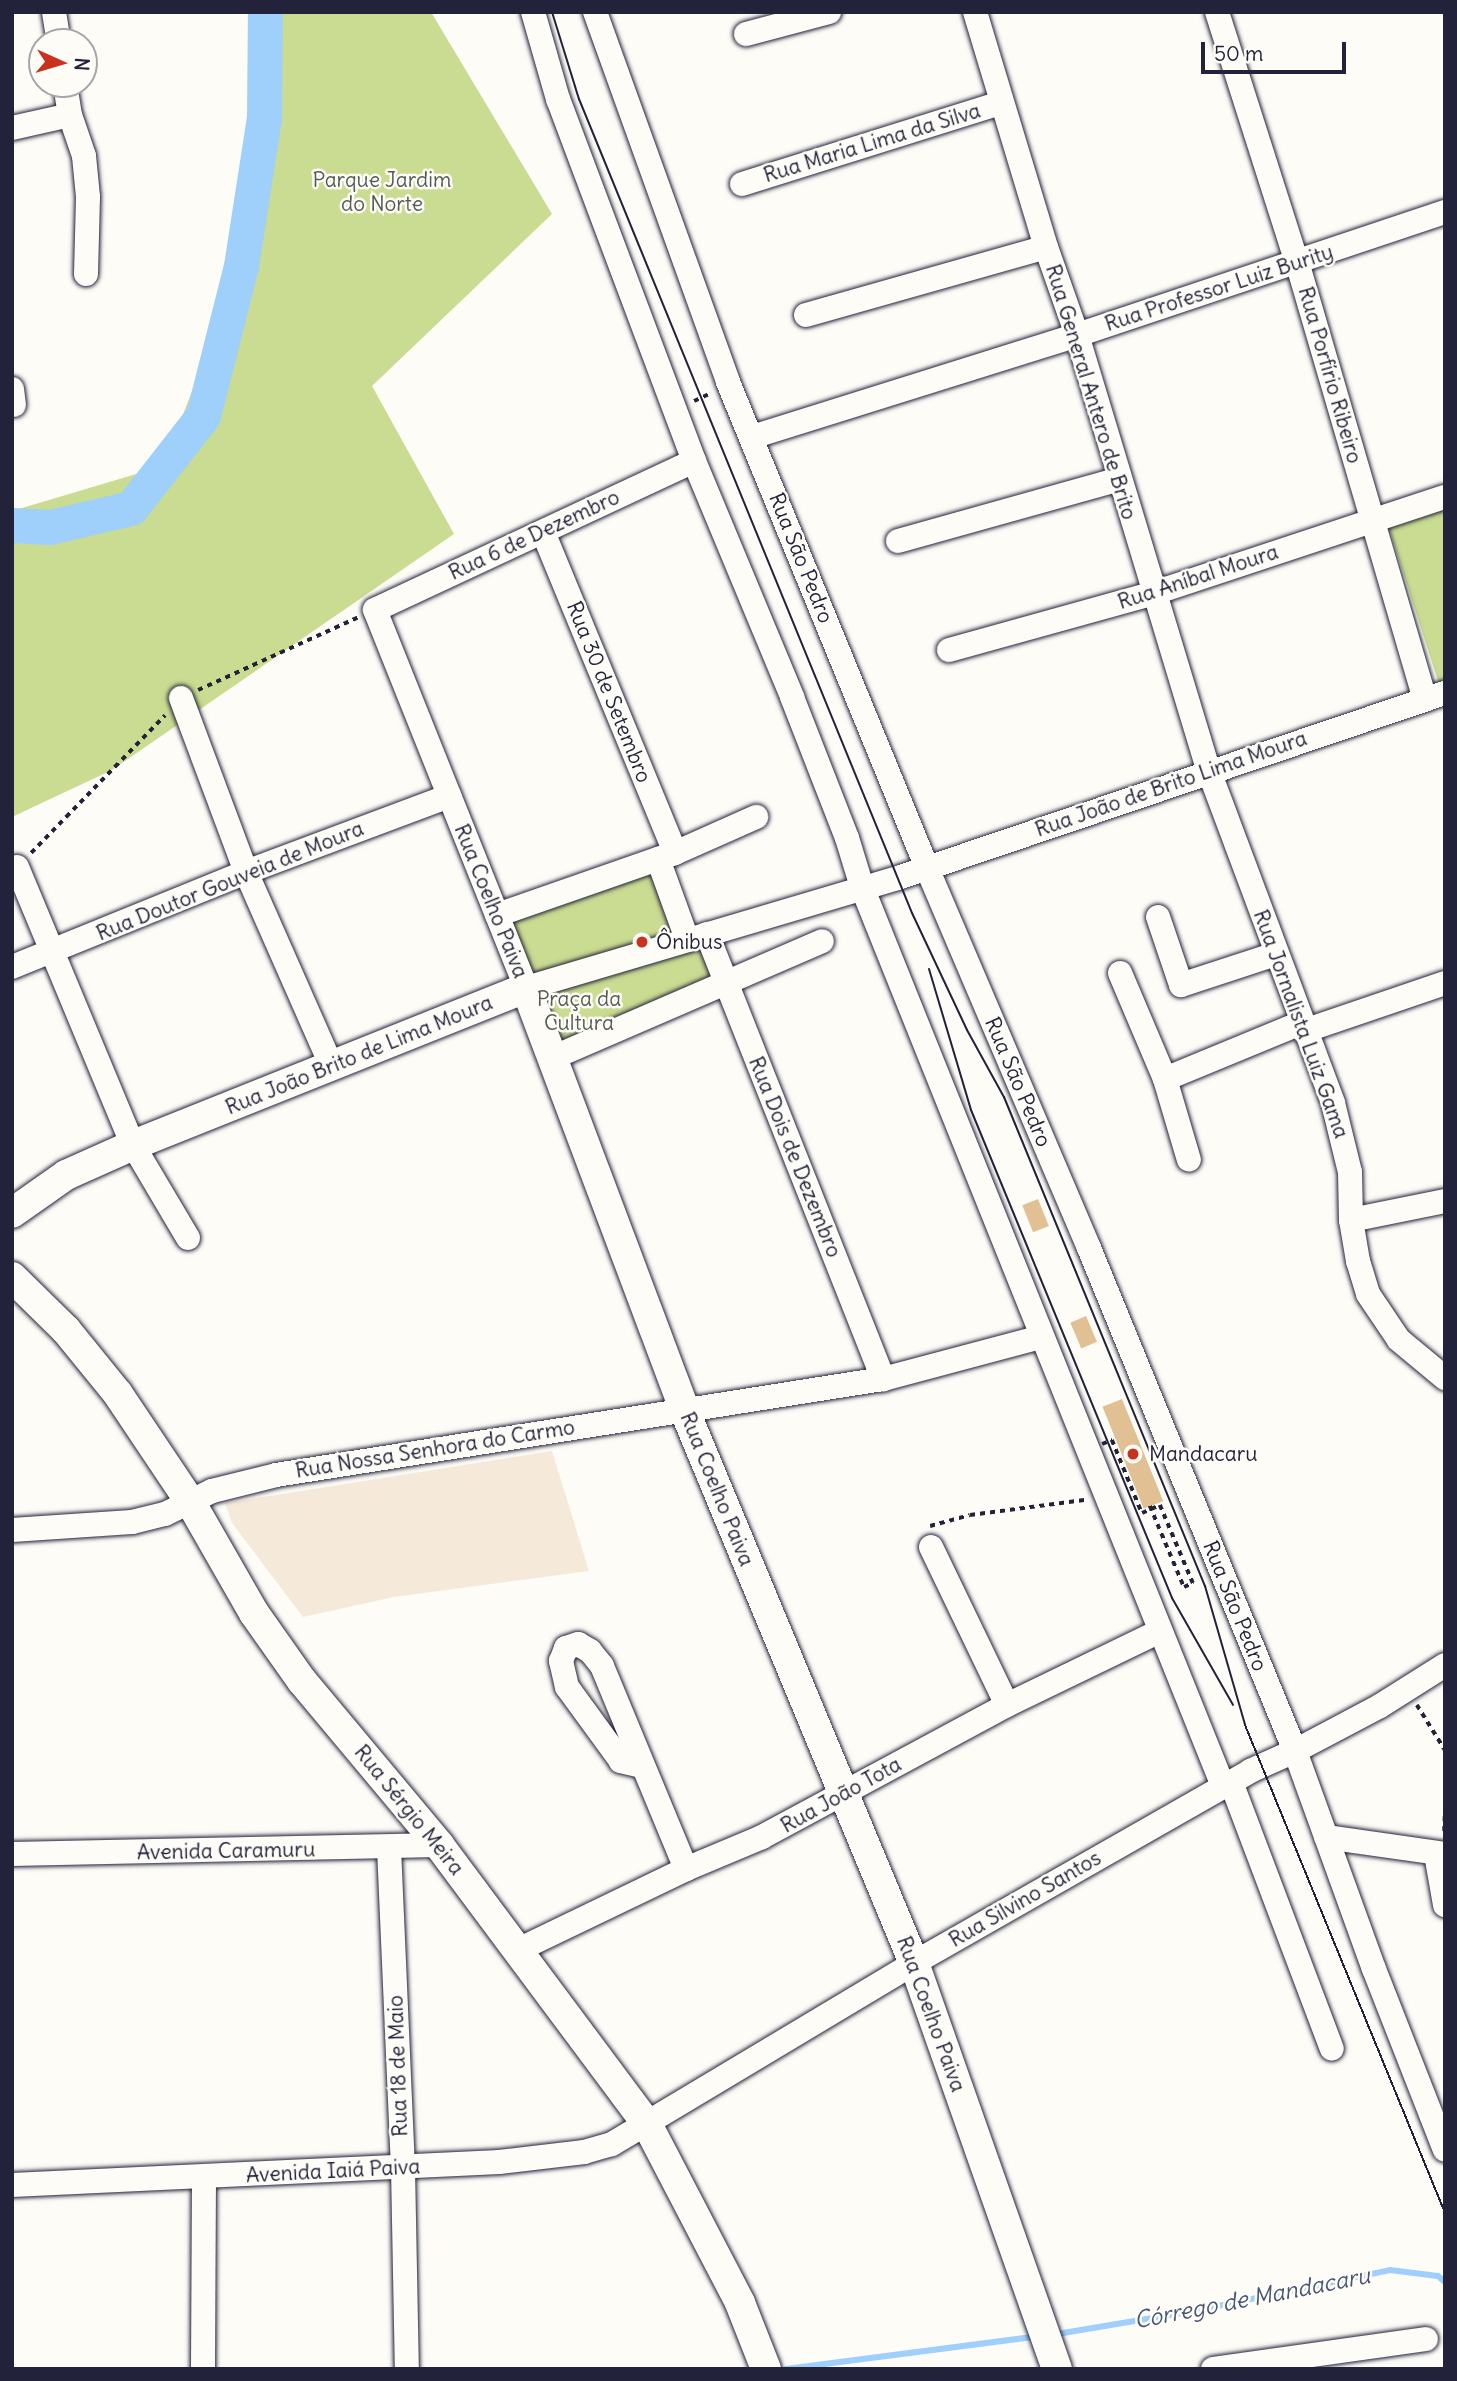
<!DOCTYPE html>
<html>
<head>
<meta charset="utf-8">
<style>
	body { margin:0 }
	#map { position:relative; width:1457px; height:2381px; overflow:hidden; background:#fdfcf7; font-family:Delius,sans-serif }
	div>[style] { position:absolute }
	.built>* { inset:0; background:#f5ead9 }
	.green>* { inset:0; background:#c9dc91 }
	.stream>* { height:6px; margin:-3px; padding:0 3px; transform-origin:3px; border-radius:3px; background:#9fcffb }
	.river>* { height:35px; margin:-17.5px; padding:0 17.5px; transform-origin:17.5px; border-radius:17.5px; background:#9fcffb }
	.building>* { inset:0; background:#e1c093; transform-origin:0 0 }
	.path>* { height:3.5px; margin-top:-1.75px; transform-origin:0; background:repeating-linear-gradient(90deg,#22223b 0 5px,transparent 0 10px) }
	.roads { filter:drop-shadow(0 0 2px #22223b) drop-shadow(0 0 2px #22223b) }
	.minor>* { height:24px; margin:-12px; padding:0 12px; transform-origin:12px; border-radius:12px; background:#fdfcf7 }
	.major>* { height:30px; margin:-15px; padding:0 15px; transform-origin:15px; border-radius:15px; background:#fdfcf7 }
	.tram>* { height:2px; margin:-1px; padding:0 1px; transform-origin:1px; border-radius:1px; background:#22223b }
	.path-bridge>* { height:3.5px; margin-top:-1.75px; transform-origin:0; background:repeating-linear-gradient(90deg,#22223b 0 5px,transparent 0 10px) }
	.dots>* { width:19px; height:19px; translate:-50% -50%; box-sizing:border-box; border:4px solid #fdfcf7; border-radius:50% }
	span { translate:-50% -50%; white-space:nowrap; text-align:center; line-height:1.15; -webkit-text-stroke:5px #fdfcf7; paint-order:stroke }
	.street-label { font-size:21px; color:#22223b }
	.park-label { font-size:21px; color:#545a55 }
	.poi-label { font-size:21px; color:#22223b }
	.left { translate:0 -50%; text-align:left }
	.water-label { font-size:23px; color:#485675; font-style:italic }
	.frame { position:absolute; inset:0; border:14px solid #22223b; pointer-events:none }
	.north { position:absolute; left:28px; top:28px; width:70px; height:70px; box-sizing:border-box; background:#fdfcf7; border:2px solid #a5a5ac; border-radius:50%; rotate:94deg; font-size:19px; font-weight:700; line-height:28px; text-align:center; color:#22223b }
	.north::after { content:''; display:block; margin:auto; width:24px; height:32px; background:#c8321e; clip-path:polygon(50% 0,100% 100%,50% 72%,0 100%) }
	.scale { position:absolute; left:1201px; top:42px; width:145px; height:32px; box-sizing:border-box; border:4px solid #22223b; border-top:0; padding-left:9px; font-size:21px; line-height:24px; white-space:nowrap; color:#22223b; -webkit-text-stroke:5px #fdfcf7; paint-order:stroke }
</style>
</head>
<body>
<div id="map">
	<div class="built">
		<i style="clip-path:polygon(552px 1451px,589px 1571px,394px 1597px,303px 1617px,232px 1523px,225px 1503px)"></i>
	</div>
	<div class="green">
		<i style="clip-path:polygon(254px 12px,431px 12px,552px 214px,372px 386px,454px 534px,112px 770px,12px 817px,12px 511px,163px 466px,241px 265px,265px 49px)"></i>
		<i style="clip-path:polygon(1445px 504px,1445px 682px,1439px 684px,1387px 522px)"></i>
		<i style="clip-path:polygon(665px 865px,688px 928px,532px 977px,508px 924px)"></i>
		<i style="clip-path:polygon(701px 942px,715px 984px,555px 1049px,539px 996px)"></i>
	</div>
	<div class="stream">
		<i style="left:1057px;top:2334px;width:139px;rotate:-9.5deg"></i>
		<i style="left:1194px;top:2311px;width:200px;rotate:-11.8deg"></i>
		<i style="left:1390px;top:2270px;width:48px;rotate:7.1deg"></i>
		<i style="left:1438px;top:2276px;width:9px;rotate:41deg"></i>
		<i style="left:786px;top:2369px;width:249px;rotate:-7.4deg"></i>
	</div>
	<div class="river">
		<i style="left:12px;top:525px;width:38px;rotate:3deg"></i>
		<i style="left:50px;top:527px;width:83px;rotate:-13.2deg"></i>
		<i style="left:131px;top:508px;width:117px;rotate:-52deg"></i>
		<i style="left:203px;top:416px;width:155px;rotate:-75.8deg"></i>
		<i style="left:241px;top:266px;width:150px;rotate:-81.2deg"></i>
		<i style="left:264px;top:118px;width:106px;rotate:-89.5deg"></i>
	</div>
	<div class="building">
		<i style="left:1038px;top:1199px;width:29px;height:17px;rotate:68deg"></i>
		<i style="left:1086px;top:1316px;width:28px;height:17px;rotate:67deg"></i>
		<i style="left:1122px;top:1399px;width:110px;height:21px;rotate:68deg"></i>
	</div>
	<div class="path">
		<i style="left:694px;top:401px;width:17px;rotate:-25deg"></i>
		<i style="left:198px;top:690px;width:175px;rotate:-24.4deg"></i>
		<i style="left:31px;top:853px;width:192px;rotate:-45.8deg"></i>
		<i style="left:1150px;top:1506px;width:88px;rotate:67.2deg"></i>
		<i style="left:1184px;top:1587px;width:10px;rotate:-24deg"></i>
		<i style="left:930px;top:1526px;width:41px;rotate:-15.4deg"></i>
		<i style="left:970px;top:1515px;width:115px;rotate:-7.5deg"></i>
		<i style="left:1417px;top:1705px;width:53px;rotate:58.1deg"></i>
		<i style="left:1444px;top:1831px;width:36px;rotate:-88deg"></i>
	</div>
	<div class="roads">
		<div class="minor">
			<i style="left:54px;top:12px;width:30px;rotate:81deg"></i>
			<i style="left:533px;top:12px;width:91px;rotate:74deg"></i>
			<i style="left:558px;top:99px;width:387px;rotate:69.4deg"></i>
			<i style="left:694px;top:461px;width:256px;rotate:67.4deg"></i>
			<i style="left:792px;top:697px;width:151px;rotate:68.7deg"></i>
			<i style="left:847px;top:838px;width:51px;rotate:73deg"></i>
			<i style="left:862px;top:887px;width:969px;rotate:68.12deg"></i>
			<i style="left:595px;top:12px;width:393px;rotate:70.2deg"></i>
			<i style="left:728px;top:382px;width:525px;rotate:67.73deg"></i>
			<i style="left:927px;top:868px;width:413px;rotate:66.9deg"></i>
			<i style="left:1089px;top:1248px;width:544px;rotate:67.73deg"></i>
			<i style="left:1295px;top:1751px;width:232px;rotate:70.1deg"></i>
			<i style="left:1374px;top:1969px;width:194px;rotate:68.6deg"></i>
			<i style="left:975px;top:12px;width:245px;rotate:73.2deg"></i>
			<i style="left:1046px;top:247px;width:93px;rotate:70.6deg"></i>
			<i style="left:1077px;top:335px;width:456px;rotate:73.2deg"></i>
			<i style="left:1209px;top:771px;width:354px;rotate:69.5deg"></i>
			<i style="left:1333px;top:1103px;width:71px;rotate:76.2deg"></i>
			<i style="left:1350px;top:1172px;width:48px;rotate:88.8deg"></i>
			<i style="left:1351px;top:1220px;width:42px;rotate:80.3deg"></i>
			<i style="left:1358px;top:1261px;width:34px;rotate:73deg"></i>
			<i style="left:1368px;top:1294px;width:55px;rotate:56deg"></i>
			<i style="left:1399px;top:1340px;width:60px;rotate:39.6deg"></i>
			<i style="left:1217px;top:12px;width:262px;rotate:72.3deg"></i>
			<i style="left:1297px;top:262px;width:455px;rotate:73.7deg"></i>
			<i style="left:746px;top:34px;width:86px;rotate:-14.8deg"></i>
			<i style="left:65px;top:84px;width:31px;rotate:81deg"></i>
			<i style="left:70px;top:115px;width:43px;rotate:71.1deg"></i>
			<i style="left:84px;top:156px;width:41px;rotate:84.4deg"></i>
			<i style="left:88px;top:197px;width:77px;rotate:91.5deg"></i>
			<i style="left:12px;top:128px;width:59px;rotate:-12.6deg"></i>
			<i style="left:742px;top:184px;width:271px;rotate:-17.4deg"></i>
			<i style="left:806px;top:315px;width:249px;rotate:-15.8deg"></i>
			<i style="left:12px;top:389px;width:16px;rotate:83deg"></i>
			<i style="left:752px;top:437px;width:341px;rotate:-17.4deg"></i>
			<i style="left:1077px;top:335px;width:388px;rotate:-18.5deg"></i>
			<i style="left:694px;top:461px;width:352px;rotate:155deg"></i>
			<i style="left:375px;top:610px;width:407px;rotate:68.2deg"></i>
			<i style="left:526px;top:988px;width:388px;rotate:-16.5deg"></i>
			<i style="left:898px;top:878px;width:577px;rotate:-18.69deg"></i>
			<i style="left:543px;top:532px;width:347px;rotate:67.6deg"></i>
			<i style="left:898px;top:541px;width:230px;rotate:-15.6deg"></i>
			<i style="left:949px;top:650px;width:213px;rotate:-15.5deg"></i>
			<i style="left:1154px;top:593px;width:306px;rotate:-18.3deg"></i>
			<i style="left:181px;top:698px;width:186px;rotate:69.5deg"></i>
			<i style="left:246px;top:872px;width:211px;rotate:66.2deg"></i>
			<i style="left:658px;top:859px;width:85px;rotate:70.1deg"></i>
			<i style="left:17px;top:867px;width:301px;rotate:67.4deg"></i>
			<i style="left:133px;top:1145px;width:108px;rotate:59.4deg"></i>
			<i style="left:497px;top:915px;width:188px;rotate:-19.2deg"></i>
			<i style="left:675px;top:853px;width:89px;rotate:-24deg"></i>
			<i style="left:1158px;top:917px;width:72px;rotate:71.3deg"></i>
			<i style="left:1181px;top:985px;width:100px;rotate:-18.1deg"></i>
			<i style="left:707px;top:934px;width:479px;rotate:68.4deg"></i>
			<i style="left:12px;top:967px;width:253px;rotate:-22.1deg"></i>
			<i style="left:246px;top:872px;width:217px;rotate:-20.5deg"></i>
			<i style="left:1120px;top:973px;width:115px;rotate:67deg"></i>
			<i style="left:1165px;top:1079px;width:84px;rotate:73.5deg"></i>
			<i style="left:1304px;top:1031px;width:149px;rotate:-18.8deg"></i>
			<i style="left:552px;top:1058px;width:294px;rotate:-23.4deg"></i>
			<i style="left:1165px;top:1079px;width:147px;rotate:-22.4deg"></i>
			<i style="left:1351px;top:1220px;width:96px;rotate:-11.4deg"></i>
			<i style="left:12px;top:1530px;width:120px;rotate:-3.8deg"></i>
			<i style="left:132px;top:1522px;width:34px;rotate:-14deg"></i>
			<i style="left:165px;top:1514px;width:52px;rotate:-26.1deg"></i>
			<i style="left:212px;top:1491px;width:66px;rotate:-14deg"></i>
			<i style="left:276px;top:1475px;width:615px;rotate:-8.99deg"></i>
			<i style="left:883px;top:1379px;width:163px;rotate:-14.9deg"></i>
			<i style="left:931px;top:1547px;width:175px;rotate:64.3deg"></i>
			<i style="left:642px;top:1766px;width:22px;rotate:-167deg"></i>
			<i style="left:621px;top:1761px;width:92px;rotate:-126.1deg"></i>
			<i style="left:567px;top:1687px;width:27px;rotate:-103deg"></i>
			<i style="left:561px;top:1661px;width:14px;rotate:-69deg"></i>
			<i style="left:566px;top:1648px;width:13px;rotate:-18deg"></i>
			<i style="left:578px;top:1644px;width:14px;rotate:30deg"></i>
			<i style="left:590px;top:1651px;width:19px;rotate:51deg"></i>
			<i style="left:602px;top:1666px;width:220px;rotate:67.5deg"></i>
			<i style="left:1231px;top:1782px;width:285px;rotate:69.3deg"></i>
			<i style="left:1326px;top:1837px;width:120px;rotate:8.1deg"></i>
			<i style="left:389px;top:1848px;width:320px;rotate:87.5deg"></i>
			<i style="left:403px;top:2168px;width:201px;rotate:88.9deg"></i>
			<i style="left:12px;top:1854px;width:427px;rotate:-1.2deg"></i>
			<i style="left:1436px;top:1854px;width:52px;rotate:80deg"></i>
			<i style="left:518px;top:1950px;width:187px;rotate:-25.7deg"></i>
			<i style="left:686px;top:1869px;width:82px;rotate:-22.8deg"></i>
			<i style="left:762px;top:1837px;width:278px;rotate:-28.3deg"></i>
			<i style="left:1007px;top:1705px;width:170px;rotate:-25.8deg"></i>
			<i style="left:12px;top:2185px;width:488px;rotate:-2.7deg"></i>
			<i style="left:499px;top:2162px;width:86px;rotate:-6.7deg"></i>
			<i style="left:584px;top:2152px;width:29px;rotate:-16deg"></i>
			<i style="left:612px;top:2144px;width:352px;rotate:-30.9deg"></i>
			<i style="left:914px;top:1963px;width:387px;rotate:-29.7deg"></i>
			<i style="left:1250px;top:1771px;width:49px;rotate:-24deg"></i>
			<i style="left:1295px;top:1751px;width:96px;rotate:-27.9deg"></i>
			<i style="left:1380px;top:1706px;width:77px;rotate:-32.2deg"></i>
			<i style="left:203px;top:2369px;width:192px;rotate:-89.7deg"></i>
			<i style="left:1213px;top:2369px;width:215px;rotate:-8deg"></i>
		</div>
		<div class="major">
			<i style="left:12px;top:1213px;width:66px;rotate:-35.1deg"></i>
			<i style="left:66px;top:1175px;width:73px;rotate:-24.1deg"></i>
			<i style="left:133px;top:1145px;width:423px;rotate:-21.8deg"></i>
			<i style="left:526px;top:988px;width:450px;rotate:69.4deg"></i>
			<i style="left:684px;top:1409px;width:600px;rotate:67.45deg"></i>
			<i style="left:914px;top:1963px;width:430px;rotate:70.6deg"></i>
			<i style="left:12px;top:1277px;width:76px;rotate:44.5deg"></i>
			<i style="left:66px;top:1330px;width:82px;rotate:50.9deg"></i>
			<i style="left:118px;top:1394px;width:131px;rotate:56.2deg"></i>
			<i style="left:191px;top:1503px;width:127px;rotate:60.2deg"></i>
			<i style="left:254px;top:1613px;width:83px;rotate:54.8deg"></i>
			<i style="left:302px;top:1681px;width:214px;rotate:50.1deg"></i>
			<i style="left:439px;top:1845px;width:348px;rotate:53.3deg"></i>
			<i style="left:647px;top:2124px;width:202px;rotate:62.5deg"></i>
			<i style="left:740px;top:2303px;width:71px;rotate:68.5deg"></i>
		</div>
	</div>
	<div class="tram">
		<i style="left:552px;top:12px;width:91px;rotate:72.8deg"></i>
		<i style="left:579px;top:99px;width:879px;rotate:67.75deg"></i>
		<i style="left:912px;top:913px;width:129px;rotate:64.8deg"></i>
		<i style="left:967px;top:1030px;width:77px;rotate:61.1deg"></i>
		<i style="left:1004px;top:1097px;width:529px;rotate:67.66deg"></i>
		<i style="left:1205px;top:1586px;width:145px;rotate:73.9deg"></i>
		<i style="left:1245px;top:1725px;width:527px;rotate:67.71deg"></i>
		<i style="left:929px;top:969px;width:147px;rotate:73.4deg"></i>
		<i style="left:971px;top:1110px;width:528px;rotate:67.61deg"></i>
		<i style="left:1172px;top:1598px;width:123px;rotate:60.3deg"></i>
	</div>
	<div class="path-bridge">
		<i style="left:1102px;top:1444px;width:11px;rotate:-22deg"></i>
		<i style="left:1112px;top:1440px;width:79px;rotate:67.7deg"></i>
		<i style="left:1142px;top:1513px;width:20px;rotate:-24deg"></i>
		<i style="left:1160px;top:1505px;width:85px;rotate:67.1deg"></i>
	</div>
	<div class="dots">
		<i style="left:642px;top:942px;background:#c8321e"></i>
		<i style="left:1133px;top:1454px;background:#c8321e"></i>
	</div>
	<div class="street-label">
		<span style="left:872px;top:143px;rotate:-17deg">Rua Maria Lima da Silva</span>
		<span style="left:1219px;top:288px;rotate:-18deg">Rua Professor Luiz Burity</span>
		<span style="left:1330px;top:375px;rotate:74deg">Rua Porfírio Ribeiro</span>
		<span style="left:1091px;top:392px;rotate:73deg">Rua General Antero de Brito</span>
		<span style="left:534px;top:535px;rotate:-25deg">Rua 6 de Dezembro</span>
		<span style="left:801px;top:558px;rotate:68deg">Rua São Pedro</span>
		<span style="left:1198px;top:577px;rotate:-18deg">Rua Aníbal Moura</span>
		<span style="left:609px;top:692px;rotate:68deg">Rua 30 de Setembro</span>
		<span style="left:1171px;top:784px;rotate:-19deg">Rua João de Brito Lima Moura</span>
		<span style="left:230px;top:881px;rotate:-22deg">Rua Doutor Gouveia de Moura</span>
		<span style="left:491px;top:901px;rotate:68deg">Rua Coelho Paiva</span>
		<span style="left:1301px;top:1024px;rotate:70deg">Rua Jornalista Luiz Gama</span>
		<span style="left:359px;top:1055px;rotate:-22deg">Rua João Brito de Lima Moura</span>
		<span style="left:1018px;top:1082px;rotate:67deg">Rua São Pedro</span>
		<span style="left:795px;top:1157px;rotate:68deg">Rua Dois de Dezembro</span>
		<span style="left:435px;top:1449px;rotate:-9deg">Rua Nossa Senhora do Carmo</span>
		<span style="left:717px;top:1489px;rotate:68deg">Rua Coelho Paiva</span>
		<span style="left:1235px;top:1606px;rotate:68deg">Rua São Pedro</span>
		<span style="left:841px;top:1795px;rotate:-29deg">Rua João Tota</span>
		<span style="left:409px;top:1810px;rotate:51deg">Rua Sérgio Meira</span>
		<span style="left:226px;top:1851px;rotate:-1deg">Avenida Caramuru</span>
		<span style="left:1025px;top:1899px;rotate:-30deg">Rua Silvino Santos</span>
		<span style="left:931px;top:2014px;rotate:70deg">Rua Coelho Paiva</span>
		<span style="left:398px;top:2066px;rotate:-92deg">Rua 18 de Maio</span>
		<span style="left:333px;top:2171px;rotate:-3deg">Avenida Iaiá Paiva</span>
	</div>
	<div class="park-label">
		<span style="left:382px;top:192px">Parque Jardim<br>do Norte</span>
		<span style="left:579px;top:1011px">Praça da<br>Cultura</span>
	</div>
	<div class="poi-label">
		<span class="left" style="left:656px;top:942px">Ônibus</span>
		<span class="left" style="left:1149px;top:1454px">Mandacaru</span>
	</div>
	<div class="water-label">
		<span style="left:1252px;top:2298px;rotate:-11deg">Córrego de Mandacaru</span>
	</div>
	<div class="frame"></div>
	<div class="north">N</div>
	<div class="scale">50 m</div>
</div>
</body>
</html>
